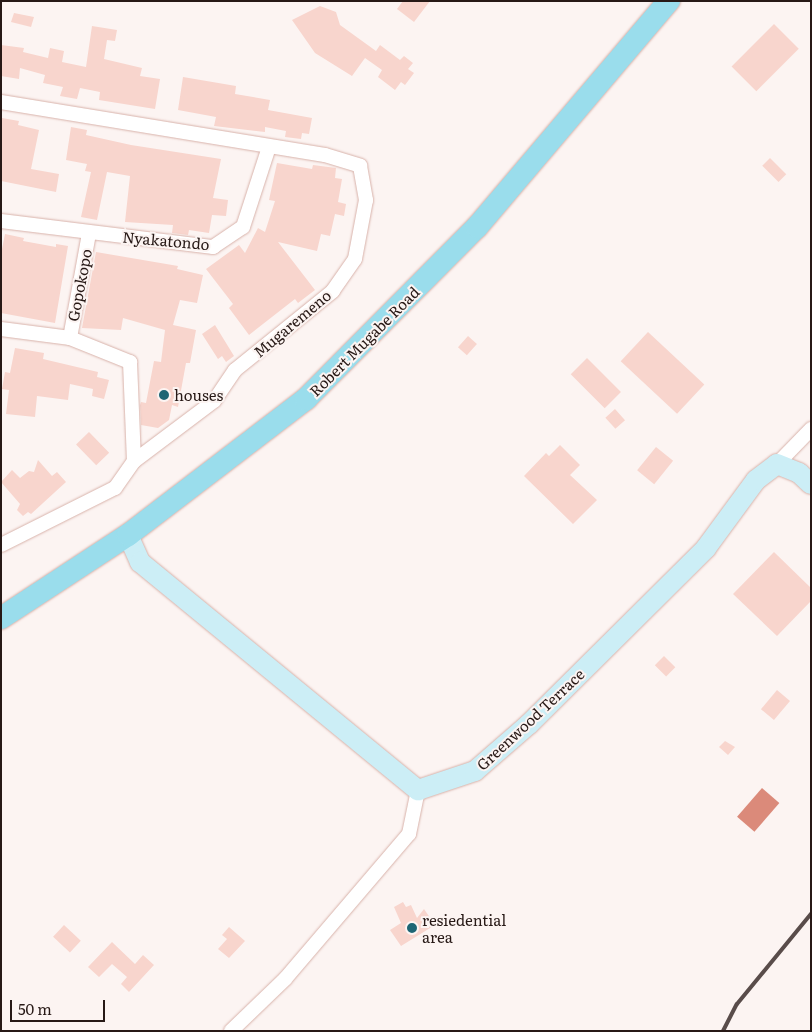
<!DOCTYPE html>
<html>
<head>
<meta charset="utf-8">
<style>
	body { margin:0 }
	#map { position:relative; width:812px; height:1032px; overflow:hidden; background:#fcf4f2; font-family:Literata,serif }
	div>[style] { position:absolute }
	.water>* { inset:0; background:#db8a7a; transform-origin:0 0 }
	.building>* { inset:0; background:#f8d5cd; transform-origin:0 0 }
	.roads { filter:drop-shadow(0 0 1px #d8b2aa) drop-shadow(0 0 1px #d8b2aa) }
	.street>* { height:14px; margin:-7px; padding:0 7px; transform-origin:7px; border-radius:7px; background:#fff }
	.secondary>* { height:20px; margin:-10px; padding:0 10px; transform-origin:10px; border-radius:10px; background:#cceef6 }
	.primary>* { height:22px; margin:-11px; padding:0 11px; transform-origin:11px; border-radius:11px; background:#9addec }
	.rail>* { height:4px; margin:-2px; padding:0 2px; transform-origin:2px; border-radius:2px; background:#594c4a }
	.dots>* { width:14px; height:14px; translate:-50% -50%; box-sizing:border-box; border:2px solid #fcf4f2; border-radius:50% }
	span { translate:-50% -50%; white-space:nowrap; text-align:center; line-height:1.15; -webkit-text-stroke:4px #fcf4f2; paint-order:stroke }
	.street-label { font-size:15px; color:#271916 }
	.poi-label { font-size:15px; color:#271916 }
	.left { translate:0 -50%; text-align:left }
	.frame { position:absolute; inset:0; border:2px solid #271916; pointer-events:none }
	.scale { position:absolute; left:10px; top:1000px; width:95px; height:22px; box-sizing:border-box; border:2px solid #271916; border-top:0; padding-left:6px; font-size:15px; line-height:18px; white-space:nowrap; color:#271916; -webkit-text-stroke:4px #fcf4f2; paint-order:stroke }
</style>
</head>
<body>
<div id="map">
	<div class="water">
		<i style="left:762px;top:788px;width:23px;height:38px;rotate:41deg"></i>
	</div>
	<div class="building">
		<i style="clip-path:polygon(403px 1px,430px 1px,414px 22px,397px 9px)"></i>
		<i style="clip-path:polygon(320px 6px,336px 12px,340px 25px,376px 51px,380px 45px,400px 60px,404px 56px,413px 63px,408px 69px,414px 73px,405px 85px,401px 82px,395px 90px,378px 77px,382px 70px,365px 58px,352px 76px,315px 53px,292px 20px)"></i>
		<i style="clip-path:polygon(14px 13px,34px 17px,31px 27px,11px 22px)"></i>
		<i style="left:774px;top:24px;width:35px;height:60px;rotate:45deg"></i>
		<i style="clip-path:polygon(92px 26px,117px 30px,115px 41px,107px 40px,104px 59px,142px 68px,140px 76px,160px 79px,155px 109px,99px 100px,100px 92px,80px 88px,77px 99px,60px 96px,63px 87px,43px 83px,45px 75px,20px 68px,19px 79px,1px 76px,1px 45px,24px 48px,23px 52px,48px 58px,50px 48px,64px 51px,62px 62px,86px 67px)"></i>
		<i style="clip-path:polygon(183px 77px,236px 86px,235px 94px,270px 100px,268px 110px,312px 118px,309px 134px,302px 133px,301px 139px,285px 137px,286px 131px,265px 127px,265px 132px,214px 126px,216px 117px,178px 110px)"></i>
		<i style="clip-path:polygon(2px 118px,19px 121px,18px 125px,39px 130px,31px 169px,59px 174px,56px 192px,1px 181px)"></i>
		<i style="clip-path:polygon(71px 127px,87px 130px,86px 135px,131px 145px,221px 159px,213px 198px,228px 200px,226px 216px,212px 215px,209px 233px,189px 230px,188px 235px,172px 233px,173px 225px,125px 222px,130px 176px,107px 172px,97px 220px,81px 217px,91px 172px,85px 171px,87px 164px,66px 160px)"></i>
		<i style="left:770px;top:158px;width:23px;height:11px;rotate:45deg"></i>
		<i style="clip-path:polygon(277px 163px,312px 169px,313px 165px,336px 168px,335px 178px,342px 179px,338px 202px,346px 204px,344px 216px,335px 214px,330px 236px,321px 234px,317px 251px,278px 242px,315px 290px,298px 303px,295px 299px,249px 335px,229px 308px,233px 304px,206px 269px,239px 245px,245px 253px,258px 228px,265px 232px,275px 201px,269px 200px)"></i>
		<i style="clip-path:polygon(5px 234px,24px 238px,23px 241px,56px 247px,56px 244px,68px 246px,55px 323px,1px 313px,1px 254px)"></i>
		<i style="clip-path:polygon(96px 252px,178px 266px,177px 269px,203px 275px,197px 303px,180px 300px,173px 325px,196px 330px,190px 363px,186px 363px,178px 407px,172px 405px,169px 420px,158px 428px,141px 425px,140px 405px,141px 402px,146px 403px,154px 361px,161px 362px,165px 330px,123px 318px,121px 330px,82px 328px)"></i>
		<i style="clip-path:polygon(215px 325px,234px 356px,226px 362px,222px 356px,218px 359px,202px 334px)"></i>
		<i style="left:648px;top:332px;width:77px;height:40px;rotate:43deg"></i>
		<i style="left:468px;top:336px;width:12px;height:15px;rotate:42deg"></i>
		<i style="clip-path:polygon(15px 348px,44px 353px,43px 359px,98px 372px,97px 377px,109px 380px,104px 399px,92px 396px,93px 389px,70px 384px,68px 400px,37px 396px,35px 417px,6px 414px,9px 390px,2px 389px,5px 372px,10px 373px)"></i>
		<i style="left:587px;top:358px;width:48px;height:23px;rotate:45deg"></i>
		<i style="left:615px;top:409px;width:15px;height:13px;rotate:48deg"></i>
		<i style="left:89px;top:432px;width:29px;height:18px;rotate:46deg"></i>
		<i style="clip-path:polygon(560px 445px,580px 465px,570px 475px,597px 500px,573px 524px,524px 476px,546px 453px,549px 456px)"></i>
		<i style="left:656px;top:447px;width:22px;height:30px;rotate:39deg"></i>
		<i style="clip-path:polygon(38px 460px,52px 476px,57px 472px,66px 482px,31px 514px,28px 512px,23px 516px,17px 510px,20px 504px,1px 482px,12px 470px,20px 478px,29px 471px,34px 472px)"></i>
		<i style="clip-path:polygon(774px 552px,811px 588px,811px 601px,777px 636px,733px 594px)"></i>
		<i style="left:664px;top:656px;width:16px;height:13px;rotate:45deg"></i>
		<i style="left:777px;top:690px;width:17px;height:25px;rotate:40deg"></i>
		<i style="clip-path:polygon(725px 741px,735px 747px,728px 755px,719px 747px)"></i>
		<i style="clip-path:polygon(403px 902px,406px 907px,411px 905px,417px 918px,424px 909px,435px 925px,401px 946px,390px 930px,401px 923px,394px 907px)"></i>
		<i style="left:64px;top:925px;width:23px;height:16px;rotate:43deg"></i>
		<i style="clip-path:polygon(229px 927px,245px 941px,229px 958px,218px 949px,227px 939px,222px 935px)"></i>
		<i style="clip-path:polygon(112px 942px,135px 964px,143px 955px,154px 965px,129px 992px,121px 984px,127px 977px,112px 964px,99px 977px,88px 967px)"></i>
	</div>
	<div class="roads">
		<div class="street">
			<i style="left:1px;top:102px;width:328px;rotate:9.3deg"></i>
			<i style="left:325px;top:155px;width:37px;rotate:17deg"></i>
			<i style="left:360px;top:166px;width:35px;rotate:80deg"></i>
			<i style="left:366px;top:200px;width:60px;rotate:100.6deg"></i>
			<i style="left:355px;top:259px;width:39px;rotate:125deg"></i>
			<i style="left:333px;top:291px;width:126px;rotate:141.1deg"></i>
			<i style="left:235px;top:370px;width:37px;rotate:124deg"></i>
			<i style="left:214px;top:401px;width:100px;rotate:143.1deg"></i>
			<i style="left:134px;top:461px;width:33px;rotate:125deg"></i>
			<i style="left:115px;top:488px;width:127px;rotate:153.4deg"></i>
			<i style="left:1px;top:221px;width:214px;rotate:7deg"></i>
			<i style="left:213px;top:247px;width:36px;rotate:-34deg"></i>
			<i style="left:243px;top:227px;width:84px;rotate:-72deg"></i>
			<i style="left:1px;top:329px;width:70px;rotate:7.4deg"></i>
			<i style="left:70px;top:338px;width:65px;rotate:21.8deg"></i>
			<i style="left:130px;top:362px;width:99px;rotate:87.7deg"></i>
			<i style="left:70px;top:338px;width:107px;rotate:-79.7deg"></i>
			<i style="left:777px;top:464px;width:49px;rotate:-45.8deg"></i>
			<i style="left:231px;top:1031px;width:75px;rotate:-43.9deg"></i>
			<i style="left:285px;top:979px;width:191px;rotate:-49.5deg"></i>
			<i style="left:409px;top:834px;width:45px;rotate:-78.4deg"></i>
		</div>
		<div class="secondary">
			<i style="left:128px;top:535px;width:30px;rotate:66deg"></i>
			<i style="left:140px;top:562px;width:360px;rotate:39.4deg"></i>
			<i style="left:418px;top:790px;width:60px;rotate:-18.4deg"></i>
			<i style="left:475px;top:771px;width:72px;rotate:-41deg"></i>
			<i style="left:529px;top:724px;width:250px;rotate:-44.8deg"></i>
			<i style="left:706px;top:548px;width:84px;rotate:-53.7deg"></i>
			<i style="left:756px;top:480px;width:26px;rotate:-37deg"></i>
			<i style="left:777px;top:464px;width:24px;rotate:22deg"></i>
			<i style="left:799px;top:473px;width:16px;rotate:43deg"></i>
		</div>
		<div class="primary">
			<i style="left:1px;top:618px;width:152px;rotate:-33.2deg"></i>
			<i style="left:128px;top:535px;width:224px;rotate:-37.4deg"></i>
			<i style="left:306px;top:399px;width:243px;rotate:-45.2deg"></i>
			<i style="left:477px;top:227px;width:297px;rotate:-49.7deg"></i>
		</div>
	</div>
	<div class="rail">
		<i style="left:723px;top:1031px;width:30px;rotate:-63deg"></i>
		<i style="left:737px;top:1004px;width:117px;rotate:-50.6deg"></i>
	</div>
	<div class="dots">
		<i style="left:164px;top:395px;background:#1e6574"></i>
		<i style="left:412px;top:928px;background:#1e6574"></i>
	</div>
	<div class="street-label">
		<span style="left:166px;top:240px;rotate:5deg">Nyakatondo</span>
		<span style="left:79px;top:285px;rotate:-79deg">Gopokopo</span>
		<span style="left:292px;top:323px;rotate:-40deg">Mugaremeno</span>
		<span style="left:364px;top:341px;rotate:-45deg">Robert Mugabe Road</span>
		<span style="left:530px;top:719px;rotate:-43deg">Greenwood Terrace</span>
	</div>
	<div class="poi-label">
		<span class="left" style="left:174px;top:395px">houses</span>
		<span class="left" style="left:422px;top:928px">resiedential<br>area</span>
	</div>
	<div class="frame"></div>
	<div class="scale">50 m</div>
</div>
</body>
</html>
